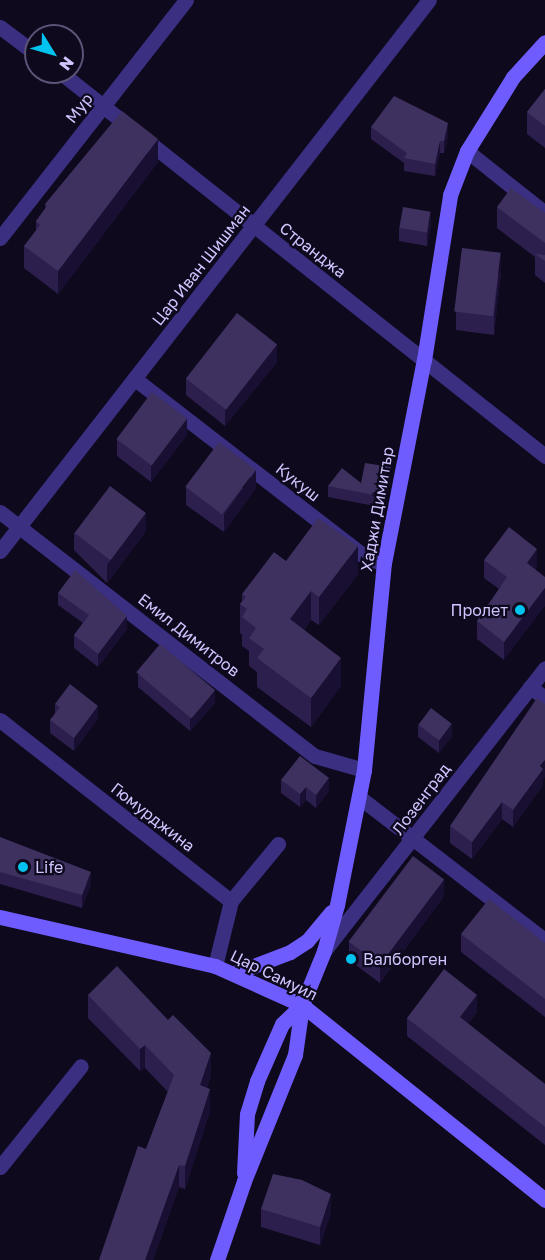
<!DOCTYPE html>
<html>
<head>
<meta charset="utf-8">
<style>
	body { margin:0 }
	#map { position:relative; width:545px; height:1260px; overflow:hidden; background:#0e091d; font-family:"Golos Text",sans-serif }
	div>[style] { position:absolute }
	.street>* { height:15px; margin:-7.5px; padding:0 7.5px; transform-origin:7.5px; border-radius:7.5px; background:#3a2f81 }
	.secondary>* { height:15px; margin:-7.5px; padding:0 7.5px; transform-origin:7.5px; border-radius:7.5px; background:#6f5cff }
	.wall>* { inset:0; background:#2c1f4d }
	.shaded-wall>* { inset:0; background:#190f32 }
	.building>* { inset:0; background:#3e3160; transform-origin:0 0 }
	.dots>* { width:16px; height:16px; translate:-50% -50%; box-sizing:border-box; border:3px solid #0e091d; border-radius:50% }
	span { translate:-50% -50%; white-space:nowrap; text-align:center; line-height:1.15; -webkit-text-stroke:4.5px #0e091d; paint-order:stroke }
	.street-label { font-size:16px; color:#d1c5ff }
	.poi-label { font-size:16px; color:#d1c5ff }
	.right { translate:-100% -50%; text-align:right }
	.left { translate:0 -50%; text-align:left }
	.north { position:absolute; left:24px; top:24px; width:60px; height:60px; box-sizing:border-box; background:#0e091d; border:2px solid #5c5477; border-radius:50%; rotate:127deg; font-size:16px; font-weight:700; line-height:24px; text-align:center; color:#d1c5ff }
	.north::after { content:''; display:block; margin:auto; width:21px; height:27px; background:#00c3f0; clip-path:polygon(50% 0,100% 100%,50% 72%,0 100%) }
</style>
</head>
<body>
<div id="map">
	<div class="street">
		<i style="left:0;top:27px;width:45px;rotate:36.9deg"></i>
		<i style="left:60px;top:72px;width:619px;rotate:38.37deg"></i>
		<i style="left:467px;top:151px;width:100px;rotate:38.5deg"></i>
		<i style="left:0;top:238px;width:302px;rotate:-52deg"></i>
		<i style="left:135px;top:379px;width:294px;rotate:37.7deg"></i>
		<i style="left:368px;top:559px;width:16px;rotate:14deg"></i>
		<i style="left:0;top:512px;width:398px;rotate:37.8deg"></i>
		<i style="left:315px;top:756px;width:51px;rotate:15.9deg"></i>
		<i style="left:0;top:551px;width:698px;rotate:-52.1deg"></i>
		<i style="left:530px;top:687px;width:19px;rotate:36deg"></i>
		<i style="left:0;top:720px;width:293px;rotate:38.1deg"></i>
		<i style="left:231px;top:901px;width:67px;rotate:103.8deg"></i>
		<i style="left:359px;top:797px;width:235px;rotate:37.6deg"></i>
		<i style="left:231px;top:901px;width:74px;rotate:-50.5deg"></i>
		<i style="left:324px;top:951px;width:359px;rotate:-52deg"></i>
		<i style="left:0;top:1167px;width:129px;rotate:-51.3deg"></i>
	</div>
	<div class="secondary">
		<i style="left:0;top:917px;width:221px;rotate:12.8deg"></i>
		<i style="left:215px;top:966px;width:95px;rotate:24.1deg"></i>
		<i style="left:302px;top:1005px;width:312px;rotate:38.7deg"></i>
		<i style="left:235px;top:973px;width:59px;rotate:-20.9deg"></i>
		<i style="left:290px;top:952px;width:20px;rotate:-33deg"></i>
		<i style="left:307px;top:941px;width:38px;rotate:-50deg"></i>
		<i style="left:244px;top:1173px;width:59px;rotate:-87.1deg"></i>
		<i style="left:247px;top:1114px;width:34px;rotate:-73deg"></i>
		<i style="left:257px;top:1081px;width:62px;rotate:-66.3deg"></i>
		<i style="left:282px;top:1024px;width:28px;rotate:-44deg"></i>
		<i style="left:217px;top:1260px;width:83px;rotate:-71.1deg"></i>
		<i style="left:244px;top:1181px;width:136px;rotate:-68deg"></i>
		<i style="left:295px;top:1055px;width:50px;rotate:-82deg"></i>
		<i style="left:302px;top:1005px;width:58px;rotate:-67.8deg"></i>
		<i style="left:324px;top:951px;width:48px;rotate:-74.2deg"></i>
		<i style="left:337px;top:905px;width:138px;rotate:-78.7deg"></i>
		<i style="left:364px;top:770px;width:208px;rotate:-84.5deg"></i>
		<i style="left:384px;top:563px;width:207px;rotate:-78.9deg"></i>
		<i style="left:424px;top:360px;width:167px;rotate:-81deg"></i>
		<i style="left:450px;top:195px;width:47px;rotate:-68.9deg"></i>
		<i style="left:467px;top:151px;width:87px;rotate:-58.1deg"></i>
		<i style="left:513px;top:77px;width:47px;rotate:-47.6deg"></i>
	</div>
	<div class="wall">
		<i style="clip-path:polygon(545px 89px,545px 148px,527px 134px,527px 112px)"></i>
		<i style="clip-path:polygon(371px 127px,448px 136px,444px 153px,440px 153px,435px 176px,404px 171px,404px 163px,371px 139px)"></i>
		<i style="clip-path:polygon(158px 162px,58px 294px,24px 268px,24px 246px,36px 231px,36px 221px,45px 209px,45px 204px)"></i>
		<i style="clip-path:polygon(497px 207px,545px 213px,545px 283px,535px 275px,535px 257px,497px 228px)"></i>
		<i style="clip-path:polygon(431px 225px,427px 246px,399px 241px,399px 228px)"></i>
		<i style="clip-path:polygon(501px 271px,494px 335px,456px 330px,456px 312px)"></i>
		<i style="clip-path:polygon(277px 362px,225px 426px,186px 395px,186px 378px)"></i>
		<i style="clip-path:polygon(187px 435px,151px 482px,117px 456px,117px 439px)"></i>
		<i style="clip-path:polygon(391px 478px,385px 508px,328px 497px,328px 486px,361px 483px)"></i>
		<i style="clip-path:polygon(186px 487px,256px 488px,224px 532px,186px 505px)"></i>
		<i style="clip-path:polygon(146px 531px,107px 583px,74px 550px,74px 533px)"></i>
		<i style="clip-path:polygon(484px 560px,537px 567px,535px 570px,504px 660px,477px 639px,477px 621px,499px 589px,484px 578px)"></i>
		<i style="clip-path:polygon(286px 561px,358px 574px,319px 625px,311px 620px,304px 630px,341px 686px,311px 727px,257px 687px,257px 672px,249px 666px,249px 651px,242px 646px,242px 635px,240px 633px,240px 604px,242px 601px,242px 594px)"></i>
		<i style="clip-path:polygon(58px 593px,127px 629px,98px 667px,74px 648px,74px 635px,83px 623px,58px 605px)"></i>
		<i style="clip-path:polygon(138px 674px,215px 703px,190px 731px,138px 687px)"></i>
		<i style="clip-path:polygon(55px 704px,98px 718px,74px 751px,50px 733px,50px 720px,55px 714px)"></i>
		<i style="clip-path:polygon(418px 725px,452px 736px,439px 753px,418px 737px)"></i>
		<i style="clip-path:polygon(281px 780px,329px 791px,316px 808px,306px 800px,300px 807px,281px 793px)"></i>
		<i style="clip-path:polygon(543px 780px,543px 785px,513px 827px,502px 819px,472px 859px,450px 843px,450px 826px)"></i>
		<i style="clip-path:polygon(0 837px,91px 884px,82px 908px,0 884px)"></i>
		<i style="clip-path:polygon(444px 896px,380px 983px,349px 960px,349px 942px)"></i>
		<i style="clip-path:polygon(461px 934px,545px 943px,545px 1017px,461px 952px)"></i>
		<i style="clip-path:polygon(88px 995px,211px 1075px,207px 1088px,210px 1111px,185px 1189px,179px 1187px,153px 1260px,99px 1260px,146px 1149px,168px 1092px,145px 1068px,140px 1071px,88px 1018px)"></i>
		<i style="clip-path:polygon(477px 1012px,468px 1024px,545px 1084px,545px 1145px,407px 1036px,407px 1018px)"></i>
		<i style="clip-path:polygon(261px 1209px,331px 1212px,320px 1245px,261px 1227px)"></i>
	</div>
	<div class="shaded-wall">
		<i style="clip-path:polygon(448px 123px,448px 136px,444px 153px,444px 141px)"></i>
		<i style="clip-path:polygon(158px 139px,158px 162px,58px 294px,58px 271px)"></i>
		<i style="clip-path:polygon(440px 141px,440px 153px,435px 176px,435px 164px)"></i>
		<i style="clip-path:polygon(431px 212px,431px 225px,427px 246px,427px 234px)"></i>
		<i style="clip-path:polygon(501px 253px,501px 271px,494px 335px,494px 317px)"></i>
		<i style="clip-path:polygon(277px 344px,277px 362px,225px 426px,225px 409px)"></i>
		<i style="clip-path:polygon(187px 418px,187px 435px,151px 482px,151px 465px)"></i>
		<i style="clip-path:polygon(391px 467px,391px 478px,385px 508px,385px 497px)"></i>
		<i style="clip-path:polygon(256px 470px,256px 488px,224px 532px,224px 514px)"></i>
		<i style="clip-path:polygon(146px 513px,146px 531px,107px 583px,107px 565px)"></i>
		<i style="clip-path:polygon(358px 546px,358px 574px,319px 625px,319px 597px)"></i>
		<i style="clip-path:polygon(537px 549px,537px 567px,527px 581px,527px 563px)"></i>
		<i style="clip-path:polygon(545px 588px,545px 606px,504px 660px,504px 642px)"></i>
		<i style="clip-path:polygon(311px 591px,311px 620px,290px 648px,290px 619px)"></i>
		<i style="clip-path:polygon(127px 616px,127px 629px,98px 667px,98px 654px)"></i>
		<i style="clip-path:polygon(341px 658px,341px 686px,311px 727px,311px 698px)"></i>
		<i style="clip-path:polygon(215px 690px,215px 703px,190px 731px,190px 719px)"></i>
		<i style="clip-path:polygon(98px 706px,98px 718px,74px 751px,74px 738px)"></i>
		<i style="clip-path:polygon(452px 724px,452px 736px,439px 753px,439px 740px)"></i>
		<i style="clip-path:polygon(545px 760px,545px 777px,543px 780px,543px 785px,513px 827px,513px 810px)"></i>
		<i style="clip-path:polygon(329px 778px,329px 791px,316px 808px,316px 795px)"></i>
		<i style="clip-path:polygon(306px 787px,306px 800px,300px 807px,300px 794px)"></i>
		<i style="clip-path:polygon(502px 802px,502px 819px,472px 859px,472px 842px)"></i>
		<i style="clip-path:polygon(91px 872px,91px 884px,82px 908px,82px 895px)"></i>
		<i style="clip-path:polygon(444px 879px,444px 896px,380px 983px,380px 965px)"></i>
		<i style="clip-path:polygon(477px 995px,477px 1012px,460px 1035px,460px 1017px)"></i>
		<i style="clip-path:polygon(145px 1045px,145px 1068px,140px 1071px,140px 1049px)"></i>
		<i style="clip-path:polygon(211px 1053px,211px 1075px,200px 1107px,200px 1085px)"></i>
		<i style="clip-path:polygon(210px 1089px,210px 1111px,185px 1189px,185px 1166px)"></i>
		<i style="clip-path:polygon(179px 1165px,179px 1187px,153px 1260px,145px 1260px)"></i>
		<i style="clip-path:polygon(331px 1194px,331px 1212px,320px 1245px,320px 1227px)"></i>
	</div>
	<div class="building">
		<i style="clip-path:polygon(545px 89px,545px 126px,527px 112px)"></i>
		<i style="clip-path:polygon(394px 96px,448px 123px,444px 141px,440px 141px,435px 164px,404px 158px,407px 153px,371px 127px)"></i>
		<i style="clip-path:polygon(122px 111px,158px 139px,58px 271px,24px 246px,40px 225px,36px 221px,47px 206px,45px 204px)"></i>
		<i style="clip-path:polygon(511px 188px,545px 213px,545px 243px,497px 207px)"></i>
		<i style="left:403px;top:207px;width:28px;height:21px;rotate:10deg"></i>
		<i style="left:462px;top:248px;width:39px;height:64px;rotate:7deg"></i>
		<i style="clip-path:polygon(535px 254px,545px 255px,545px 261px)"></i>
		<i style="left:237px;top:313px;width:51px;height:83px;rotate:38deg"></i>
		<i style="left:152px;top:392px;width:44px;height:59px;rotate:37deg"></i>
		<i style="left:219px;top:442px;width:46px;height:56px;rotate:37deg"></i>
		<i style="clip-path:polygon(365px 463px,391px 467px,385px 497px,328px 486px,342px 468px,361px 483px)"></i>
		<i style="left:110px;top:486px;width:45px;height:59px;rotate:37deg"></i>
		<i style="clip-path:polygon(318px 518px,358px 546px,319px 597px,311px 591px,290px 619px,341px 658px,311px 698px,257px 658px,264px 649px,249px 638px,256px 628px,242px 617px,247px 609px,240px 604px,246px 597px,242px 594px,274px 552px,286px 561px)"></i>
		<i style="clip-path:polygon(509px 527px,537px 549px,527px 563px,545px 577px,545px 588px,504px 642px,477px 621px,507px 577px,484px 560px)"></i>
		<i style="clip-path:polygon(75px 570px,127px 616px,98px 654px,74px 635px,89px 615px,58px 593px)"></i>
		<i style="left:160px;top:644px;width:72px;height:37px;rotate:40deg"></i>
		<i style="clip-path:polygon(70px 684px,98px 706px,74px 738px,50px 720px,60px 707px,55px 704px)"></i>
		<i style="clip-path:polygon(537px 698px,545px 704px,545px 760px,540px 766px,543px 769px,513px 810px,502px 802px,472px 842px,450px 826px)"></i>
		<i style="left:431px;top:708px;width:26px;height:21px;rotate:37deg"></i>
		<i style="clip-path:polygon(300px 756px,329px 778px,316px 795px,306px 787px,300px 794px,281px 780px)"></i>
		<i style="clip-path:polygon(0 837px,91px 872px,82px 895px,0 872px)"></i>
		<i style="left:413px;top:856px;width:39px;height:107px;rotate:37deg"></i>
		<i style="clip-path:polygon(489px 899px,545px 943px,545px 999px,461px 934px)"></i>
		<i style="clip-path:polygon(117px 966px,168px 1020px,173px 1015px,211px 1053px,200px 1085px,210px 1089px,185px 1166px,179px 1165px,145px 1260px,99px 1260px,138px 1146px,146px 1149px,174px 1075px,145px 1045px,140px 1049px,88px 995px)"></i>
		<i style="clip-path:polygon(444px 969px,477px 995px,460px 1017px,545px 1084px,545px 1127px,407px 1018px)"></i>
		<i style="clip-path:polygon(273px 1174px,302px 1180px,331px 1194px,320px 1227px,261px 1209px)"></i>
	</div>
	<div class="dots">
		<i style="left:520px;top:610px;background:#00c3f0"></i>
		<i style="left:23px;top:867px;background:#00c3f0"></i>
		<i style="left:351px;top:959px;background:#00c3f0"></i>
	</div>
	<div class="street-label">
		<span style="left:79px;top:108px;rotate:-52deg">Мур</span>
		<span style="left:313px;top:250px;rotate:38deg">Странджа</span>
		<span style="left:201px;top:265px;rotate:-52deg">Цар Иван Шишман</span>
		<span style="left:298px;top:482px;rotate:38deg">Кукуш</span>
		<span style="left:377px;top:509px;rotate:-80deg">Хаджи Димитър</span>
		<span style="left:189px;top:635px;rotate:38deg">Емил Димитров</span>
		<span style="left:421px;top:799px;rotate:-53deg">Лозенград</span>
		<span style="left:153px;top:817px;rotate:38deg">Гюмурджина</span>
		<span style="left:274px;top:975px;rotate:26deg">Цар Самуил</span>
	</div>
	<div class="poi-label">
		<span class="right" style="left:508px;top:610px">Пролет</span>
		<span class="left" style="left:35px;top:867px">Life</span>
		<span class="left" style="left:363px;top:959px">Валборген</span>
	</div>
	<div class="north">N</div>
</div>
</body>
</html>
